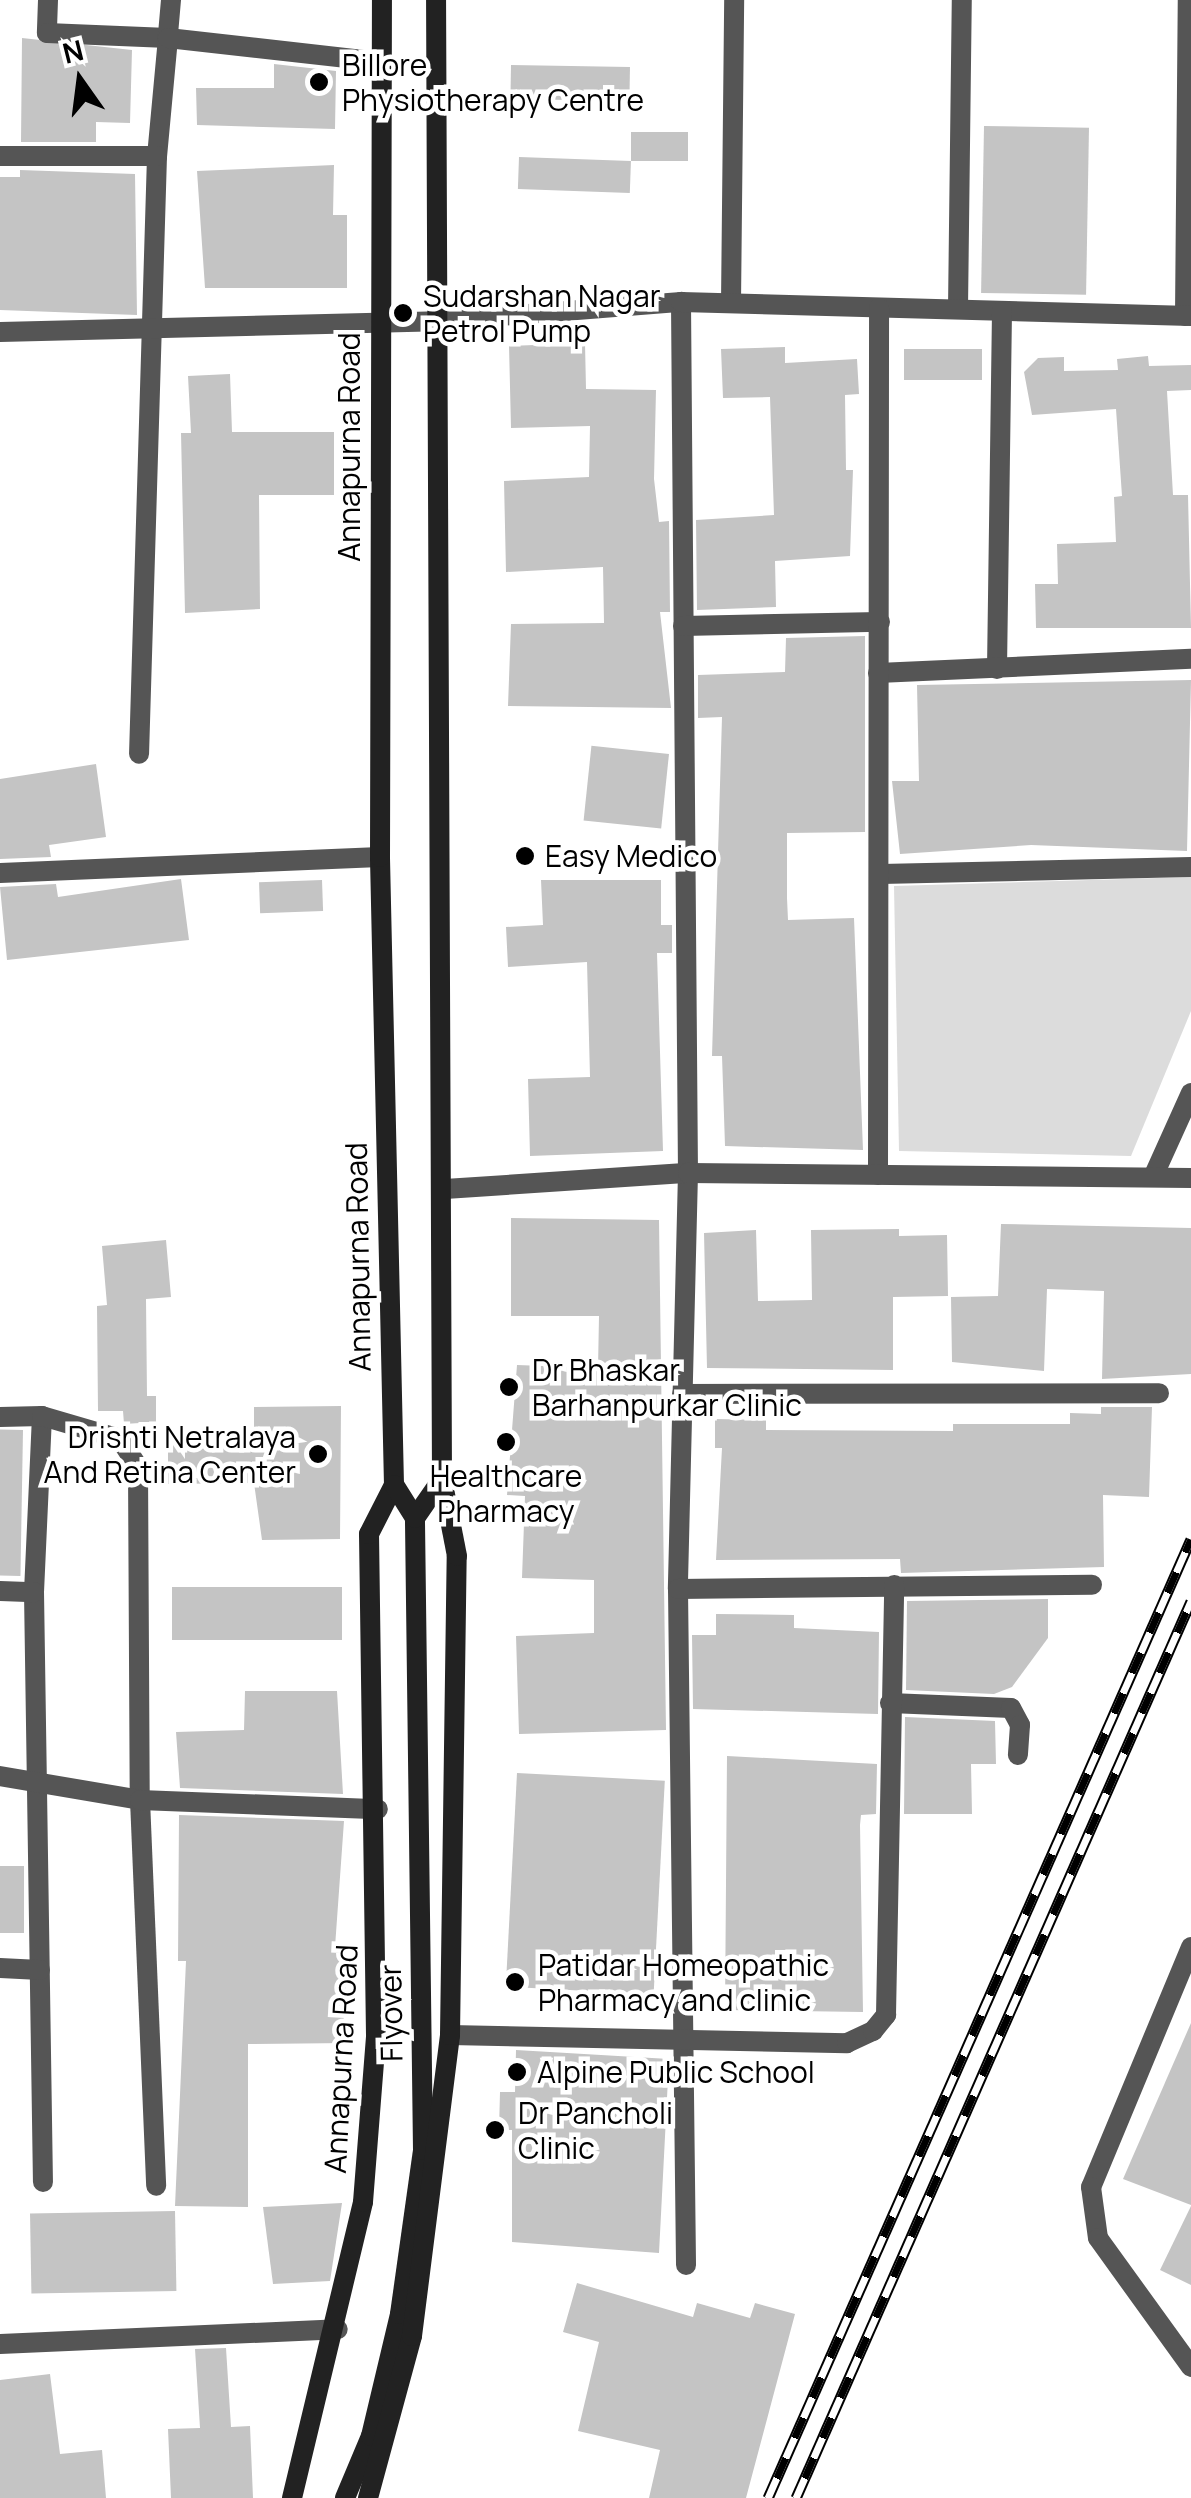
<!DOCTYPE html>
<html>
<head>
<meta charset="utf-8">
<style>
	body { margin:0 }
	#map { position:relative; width:1191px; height:2498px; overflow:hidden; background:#fff; font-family:Manrope,sans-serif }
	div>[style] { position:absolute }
	.green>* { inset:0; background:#dcdcdc }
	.building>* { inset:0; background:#c4c4c4; transform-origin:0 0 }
	.street>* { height:20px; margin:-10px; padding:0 10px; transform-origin:10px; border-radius:10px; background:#555 }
	.secondary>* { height:20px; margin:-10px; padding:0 10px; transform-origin:10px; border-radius:10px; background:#222 }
	.rail>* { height:11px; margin-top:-5.5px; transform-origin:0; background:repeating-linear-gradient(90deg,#fff 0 22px,#000 0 44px); box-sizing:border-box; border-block:2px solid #000 }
	.dots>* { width:28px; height:28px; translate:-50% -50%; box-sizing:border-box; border:5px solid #fff; border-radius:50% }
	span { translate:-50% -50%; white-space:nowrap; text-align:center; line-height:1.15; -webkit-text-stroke:9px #fff; paint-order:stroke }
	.poi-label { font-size:30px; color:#000 }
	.left { translate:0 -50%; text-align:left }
	.right { translate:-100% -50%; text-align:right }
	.street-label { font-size:30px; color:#000 }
	.north { position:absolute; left:30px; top:30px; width:100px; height:100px; -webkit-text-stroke:8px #fff; paint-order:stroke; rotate:346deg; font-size:28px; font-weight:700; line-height:40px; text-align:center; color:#000 }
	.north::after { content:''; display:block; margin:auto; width:35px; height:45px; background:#000; clip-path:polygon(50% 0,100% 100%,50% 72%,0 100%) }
</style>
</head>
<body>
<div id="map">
	<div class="green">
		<i style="clip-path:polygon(1191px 877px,1191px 1011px,1131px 1156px,899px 1151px,894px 886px)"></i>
	</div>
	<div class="building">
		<i style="clip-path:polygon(22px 38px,132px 50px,130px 123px,96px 122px,96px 142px,21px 142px)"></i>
		<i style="clip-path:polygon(274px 64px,336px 71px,335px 129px,197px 125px,196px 88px,274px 88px)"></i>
		<i style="left:511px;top:65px;width:119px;height:34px;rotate:1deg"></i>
		<i style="left:984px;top:126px;width:105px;height:167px;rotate:1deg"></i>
		<i style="left:631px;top:132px;width:57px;height:29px"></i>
		<i style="left:519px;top:157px;width:112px;height:32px;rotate:2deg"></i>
		<i style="clip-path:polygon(334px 165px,333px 215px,347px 215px,347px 288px,205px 288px,197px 171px)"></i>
		<i style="clip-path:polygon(20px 170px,135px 174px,137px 315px,0 310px,0 177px,20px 177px)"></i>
		<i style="clip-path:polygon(585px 343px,586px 389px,656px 390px,654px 479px,659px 522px,669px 521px,670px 612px,660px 612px,671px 708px,508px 706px,511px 624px,604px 623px,603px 567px,506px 572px,504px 481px,589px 477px,590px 426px,511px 428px,509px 346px)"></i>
		<i style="clip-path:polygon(785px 347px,785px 363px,857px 359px,859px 394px,845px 395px,846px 470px,853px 470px,850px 556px,775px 561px,776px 607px,697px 610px,696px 520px,774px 515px,770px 397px,723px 398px,721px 349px)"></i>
		<i style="left:982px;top:349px;width:31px;height:78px;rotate:90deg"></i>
		<i style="clip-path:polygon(1148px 356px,1149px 366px,1191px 365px,1191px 390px,1167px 391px,1173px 495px,1188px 495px,1191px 628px,1036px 628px,1035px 584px,1058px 584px,1057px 544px,1116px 542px,1114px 497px,1122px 496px,1116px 409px,1032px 415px,1024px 372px,1038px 358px,1064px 357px,1064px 371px,1118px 370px,1117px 359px)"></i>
		<i style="clip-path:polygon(230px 374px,232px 432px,334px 432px,334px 495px,259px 495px,260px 609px,185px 613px,181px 433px,191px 433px,188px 376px)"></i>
		<i style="clip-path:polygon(865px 636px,865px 832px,787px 833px,787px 898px,788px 920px,854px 918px,863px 1150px,725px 1146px,722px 1056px,712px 1056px,722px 717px,698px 718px,698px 675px,785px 672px,786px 638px)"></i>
		<i style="clip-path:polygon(1191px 680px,1187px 851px,1031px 845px,900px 854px,892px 781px,919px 781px,917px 685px)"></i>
		<i style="left:669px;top:754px;width:75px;height:78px;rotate:96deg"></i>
		<i style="clip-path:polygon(96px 764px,106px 837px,49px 845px,51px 857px,0 859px,0 779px)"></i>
		<i style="clip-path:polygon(181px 879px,189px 940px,7px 960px,0 887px,56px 884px,58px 897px)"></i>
		<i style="left:322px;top:880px;width:31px;height:63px;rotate:88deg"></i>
		<i style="clip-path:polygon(541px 880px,661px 880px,661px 925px,672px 925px,672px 953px,657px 953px,663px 1151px,530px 1156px,528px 1079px,590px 1077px,587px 962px,508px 967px,506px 927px,543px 925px)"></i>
		<i style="clip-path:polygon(511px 1218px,659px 1220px,666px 1730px,519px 1734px,516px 1636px,594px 1633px,594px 1580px,522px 1578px,525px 1496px,507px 1495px,517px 1365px,598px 1368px,599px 1316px,511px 1316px)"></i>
		<i style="clip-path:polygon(1001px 1224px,1191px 1228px,1191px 1374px,1102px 1379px,1104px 1291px,1047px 1289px,1044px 1371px,952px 1362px,951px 1297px,998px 1296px)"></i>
		<i style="clip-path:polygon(899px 1229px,899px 1236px,947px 1235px,948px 1296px,893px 1297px,893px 1370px,707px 1368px,704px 1233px,756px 1230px,758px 1301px,812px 1300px,811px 1230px)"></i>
		<i style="clip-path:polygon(166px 1240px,171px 1297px,146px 1299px,147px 1396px,156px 1396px,156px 1422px,124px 1424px,123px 1411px,98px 1411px,97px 1306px,107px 1305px,102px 1246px)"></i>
		<i style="clip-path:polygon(341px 1406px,340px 1539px,262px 1540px,254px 1483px,168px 1484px,168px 1438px,254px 1436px,254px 1407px)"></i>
		<i style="clip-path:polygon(1101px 1407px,1152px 1407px,1149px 1497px,1103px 1495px,1104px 1567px,901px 1573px,900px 1559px,716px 1560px,722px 1448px,715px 1448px,715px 1419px,766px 1420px,766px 1430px,953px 1431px,953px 1424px,1070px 1424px,1070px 1413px,1101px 1414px)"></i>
		<i style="left:23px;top:1430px;width:146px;height:23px;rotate:91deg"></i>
		<i style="left:172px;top:1587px;width:170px;height:53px"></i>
		<i style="clip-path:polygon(1048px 1599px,1048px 1638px,1012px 1687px,994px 1694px,906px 1690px,907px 1601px)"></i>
		<i style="clip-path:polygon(716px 1614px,794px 1615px,794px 1628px,879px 1632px,878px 1714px,693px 1709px,692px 1635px,716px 1635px)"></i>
		<i style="clip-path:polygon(245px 1691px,337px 1691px,343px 1794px,180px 1788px,176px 1732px,244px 1730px)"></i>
		<i style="clip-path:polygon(905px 1717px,995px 1721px,996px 1764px,971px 1764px,972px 1814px,904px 1814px)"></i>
		<i style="clip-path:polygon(727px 1756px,877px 1764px,876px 1814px,861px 1815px,860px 1825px,863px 2012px,725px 2010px)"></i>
		<i style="left:517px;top:1773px;width:148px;height:214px;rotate:3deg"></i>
		<i style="clip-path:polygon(179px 1815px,344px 1821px,335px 1947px,343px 1947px,349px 2043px,248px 2044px,248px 2207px,175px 2206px,186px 1961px,178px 1961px)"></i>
		<i style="left:0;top:1866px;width:24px;height:67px"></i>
		<i style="clip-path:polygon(1191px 2023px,1191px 2205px,1123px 2179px)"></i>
		<i style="clip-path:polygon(516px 2050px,669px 2059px,659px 2253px,512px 2242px,512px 2130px,499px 2130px,500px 2092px,515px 2092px)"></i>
		<i style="clip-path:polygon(342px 2203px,330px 2281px,273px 2284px,263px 2207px)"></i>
		<i style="clip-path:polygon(1191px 2206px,1191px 2285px,1160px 2270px)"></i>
		<i style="left:175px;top:2211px;width:80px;height:145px;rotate:89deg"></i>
		<i style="clip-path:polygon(577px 2283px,693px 2317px,697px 2303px,750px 2318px,755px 2303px,795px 2314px,746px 2498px,649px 2498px,660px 2450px,578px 2431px,599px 2342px,563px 2332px)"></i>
		<i style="clip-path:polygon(226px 2348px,231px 2427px,250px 2426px,253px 2498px,171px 2498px,168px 2429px,200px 2428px,195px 2349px)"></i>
		<i style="clip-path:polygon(50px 2374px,60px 2454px,102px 2450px,106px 2498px,0 2498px,0 2380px)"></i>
	</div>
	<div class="street">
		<i style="left:48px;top:0;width:33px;rotate:92deg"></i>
		<i style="left:47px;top:33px;width:121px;rotate:2.4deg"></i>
		<i style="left:168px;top:38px;width:119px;rotate:95.3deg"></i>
		<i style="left:157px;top:156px;width:598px;rotate:91.72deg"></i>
		<i style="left:171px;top:0;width:38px;rotate:95deg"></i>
		<i style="left:168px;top:38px;width:216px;rotate:6.4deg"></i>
		<i style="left:0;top:156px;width:157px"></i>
		<i style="left:681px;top:302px;width:871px;rotate:89.54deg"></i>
		<i style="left:688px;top:1173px;width:416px;rotate:91.4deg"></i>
		<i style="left:678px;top:1589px;width:676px;rotate:89.32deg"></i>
		<i style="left:731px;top:303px;width:303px;rotate:-89.4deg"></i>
		<i style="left:958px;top:309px;width:309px;rotate:-89.3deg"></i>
		<i style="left:1185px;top:316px;width:316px;rotate:-89.5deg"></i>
		<i style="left:0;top:332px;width:438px;rotate:-1.4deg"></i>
		<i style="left:438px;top:321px;width:244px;rotate:-4.5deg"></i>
		<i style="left:681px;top:302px;width:510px;rotate:1.57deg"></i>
		<i style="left:683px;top:626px;width:197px;rotate:-1.2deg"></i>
		<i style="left:997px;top:669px;width:358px;rotate:-89.2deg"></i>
		<i style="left:878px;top:673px;width:313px;rotate:-2.6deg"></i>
		<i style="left:0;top:873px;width:380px;rotate:-2.4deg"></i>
		<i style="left:881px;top:874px;width:310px;rotate:-1.3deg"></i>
		<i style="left:878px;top:1175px;width:867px;rotate:-89.93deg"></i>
		<i style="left:1153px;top:1177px;width:92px;rotate:-65.7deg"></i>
		<i style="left:445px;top:1189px;width:244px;rotate:-3.8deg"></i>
		<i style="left:688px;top:1173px;width:503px;rotate:0.57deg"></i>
		<i style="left:682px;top:1394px;width:477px;rotate:-0.1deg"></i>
		<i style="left:42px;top:1416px;width:176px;rotate:92.6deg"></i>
		<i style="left:34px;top:1592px;width:590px;rotate:89.13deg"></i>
		<i style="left:0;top:1417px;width:42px;rotate:-1.4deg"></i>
		<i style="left:42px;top:1416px;width:81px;rotate:16.4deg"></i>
		<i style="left:120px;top:1439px;width:33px;rotate:57deg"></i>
		<i style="left:138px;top:1467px;width:333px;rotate:89.7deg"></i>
		<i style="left:140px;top:1800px;width:386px;rotate:87.6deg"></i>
		<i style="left:678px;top:1589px;width:414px;rotate:-0.6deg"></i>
		<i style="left:0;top:1591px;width:34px;rotate:2deg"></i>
		<i style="left:890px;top:1703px;width:121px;rotate:2.4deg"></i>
		<i style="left:1011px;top:1708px;width:19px;rotate:62deg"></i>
		<i style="left:1020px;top:1725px;width:30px;rotate:94deg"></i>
		<i style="left:0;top:1776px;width:142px;rotate:9.7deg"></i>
		<i style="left:140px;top:1800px;width:238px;rotate:2.2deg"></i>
		<i style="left:1191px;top:1947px;width:260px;rotate:112.6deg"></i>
		<i style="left:1091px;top:2187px;width:51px;rotate:82.2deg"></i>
		<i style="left:1098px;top:2238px;width:159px;rotate:54.2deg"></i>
		<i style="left:0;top:1968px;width:40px;rotate:2.9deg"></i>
		<i style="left:450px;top:2035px;width:397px;rotate:1.2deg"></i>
		<i style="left:847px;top:2043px;width:29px;rotate:-25deg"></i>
		<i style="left:873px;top:2031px;width:21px;rotate:-51deg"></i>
		<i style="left:886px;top:2015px;width:430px;rotate:-88.9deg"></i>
		<i style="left:0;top:2344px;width:338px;rotate:-2.5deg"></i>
	</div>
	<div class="secondary">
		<i style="left:415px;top:1518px;width:47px;rotate:-55.3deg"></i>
		<i style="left:292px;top:2498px;width:304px;rotate:-76.5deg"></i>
		<i style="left:363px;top:2202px;width:168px;rotate:-85.5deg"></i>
		<i style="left:376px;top:2035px;width:501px;rotate:-90.8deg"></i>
		<i style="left:369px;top:1534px;width:55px;rotate:-63deg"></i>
		<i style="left:394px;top:1485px;width:628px;rotate:-91.28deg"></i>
		<i style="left:380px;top:857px;width:857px;rotate:-89.87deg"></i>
		<i style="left:345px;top:2498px;width:67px;rotate:-67.2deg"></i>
		<i style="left:371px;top:2436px;width:125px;rotate:-76.6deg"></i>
		<i style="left:400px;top:2314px;width:166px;rotate:-82deg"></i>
		<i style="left:423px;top:2150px;width:632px;rotate:-90.73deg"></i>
		<i style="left:415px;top:1518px;width:39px;rotate:-122deg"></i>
		<i style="left:368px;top:2498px;width:168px;rotate:-74.8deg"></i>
		<i style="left:412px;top:2336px;width:303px;rotate:-82.8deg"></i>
		<i style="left:450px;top:2035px;width:479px;rotate:-89.2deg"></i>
		<i style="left:457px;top:1556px;width:78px;rotate:-101deg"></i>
		<i style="left:442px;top:1479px;width:1479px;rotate:-90.23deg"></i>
	</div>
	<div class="rail">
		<i style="left:768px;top:2498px;width:1048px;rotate:-66.2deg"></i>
		<i style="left:796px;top:2498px;width:980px;rotate:-66.23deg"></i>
	</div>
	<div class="dots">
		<i style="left:319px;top:82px;background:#000"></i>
		<i style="left:403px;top:313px;background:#000"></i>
		<i style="left:525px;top:856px;background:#000"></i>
		<i style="left:509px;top:1387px;background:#000"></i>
		<i style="left:506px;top:1442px;background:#000"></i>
		<i style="left:318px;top:1454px;background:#000"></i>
		<i style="left:515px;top:1982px;background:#000"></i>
		<i style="left:517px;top:2072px;background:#000"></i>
		<i style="left:495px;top:2130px;background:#000"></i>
	</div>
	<div class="poi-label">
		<span class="left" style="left:342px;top:82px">Billore<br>Physiotherapy Centre</span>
		<span class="left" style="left:423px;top:313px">Sudarshan Nagar<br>Petrol Pump</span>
		<span class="left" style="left:545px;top:856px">Easy Medico</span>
		<span class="left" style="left:532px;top:1387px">Dr Bhaskar<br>Barhanpurkar Clinic</span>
		<span class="right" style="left:296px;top:1454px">Drishti Netralaya<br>And Retina Center</span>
		<span style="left:506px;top:1493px">Healthcare<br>Pharmacy</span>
		<span class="left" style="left:538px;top:1982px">Patidar Homeopathic<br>Pharmacy and clinic</span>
		<span class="left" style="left:537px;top:2072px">Alpine Public School</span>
		<span class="left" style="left:518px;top:2130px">Dr Pancholi<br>Clinic</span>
	</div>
	<div class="street-label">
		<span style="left:349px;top:447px;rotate:-90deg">Annapurna Road</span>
		<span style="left:358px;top:1257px;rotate:-91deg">Annapurna Road</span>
		<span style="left:391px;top:2013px;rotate:-91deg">Flyover</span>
		<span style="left:341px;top:2059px;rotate:-87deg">Annapurna Road</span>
	</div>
	<div class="north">N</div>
</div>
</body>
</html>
